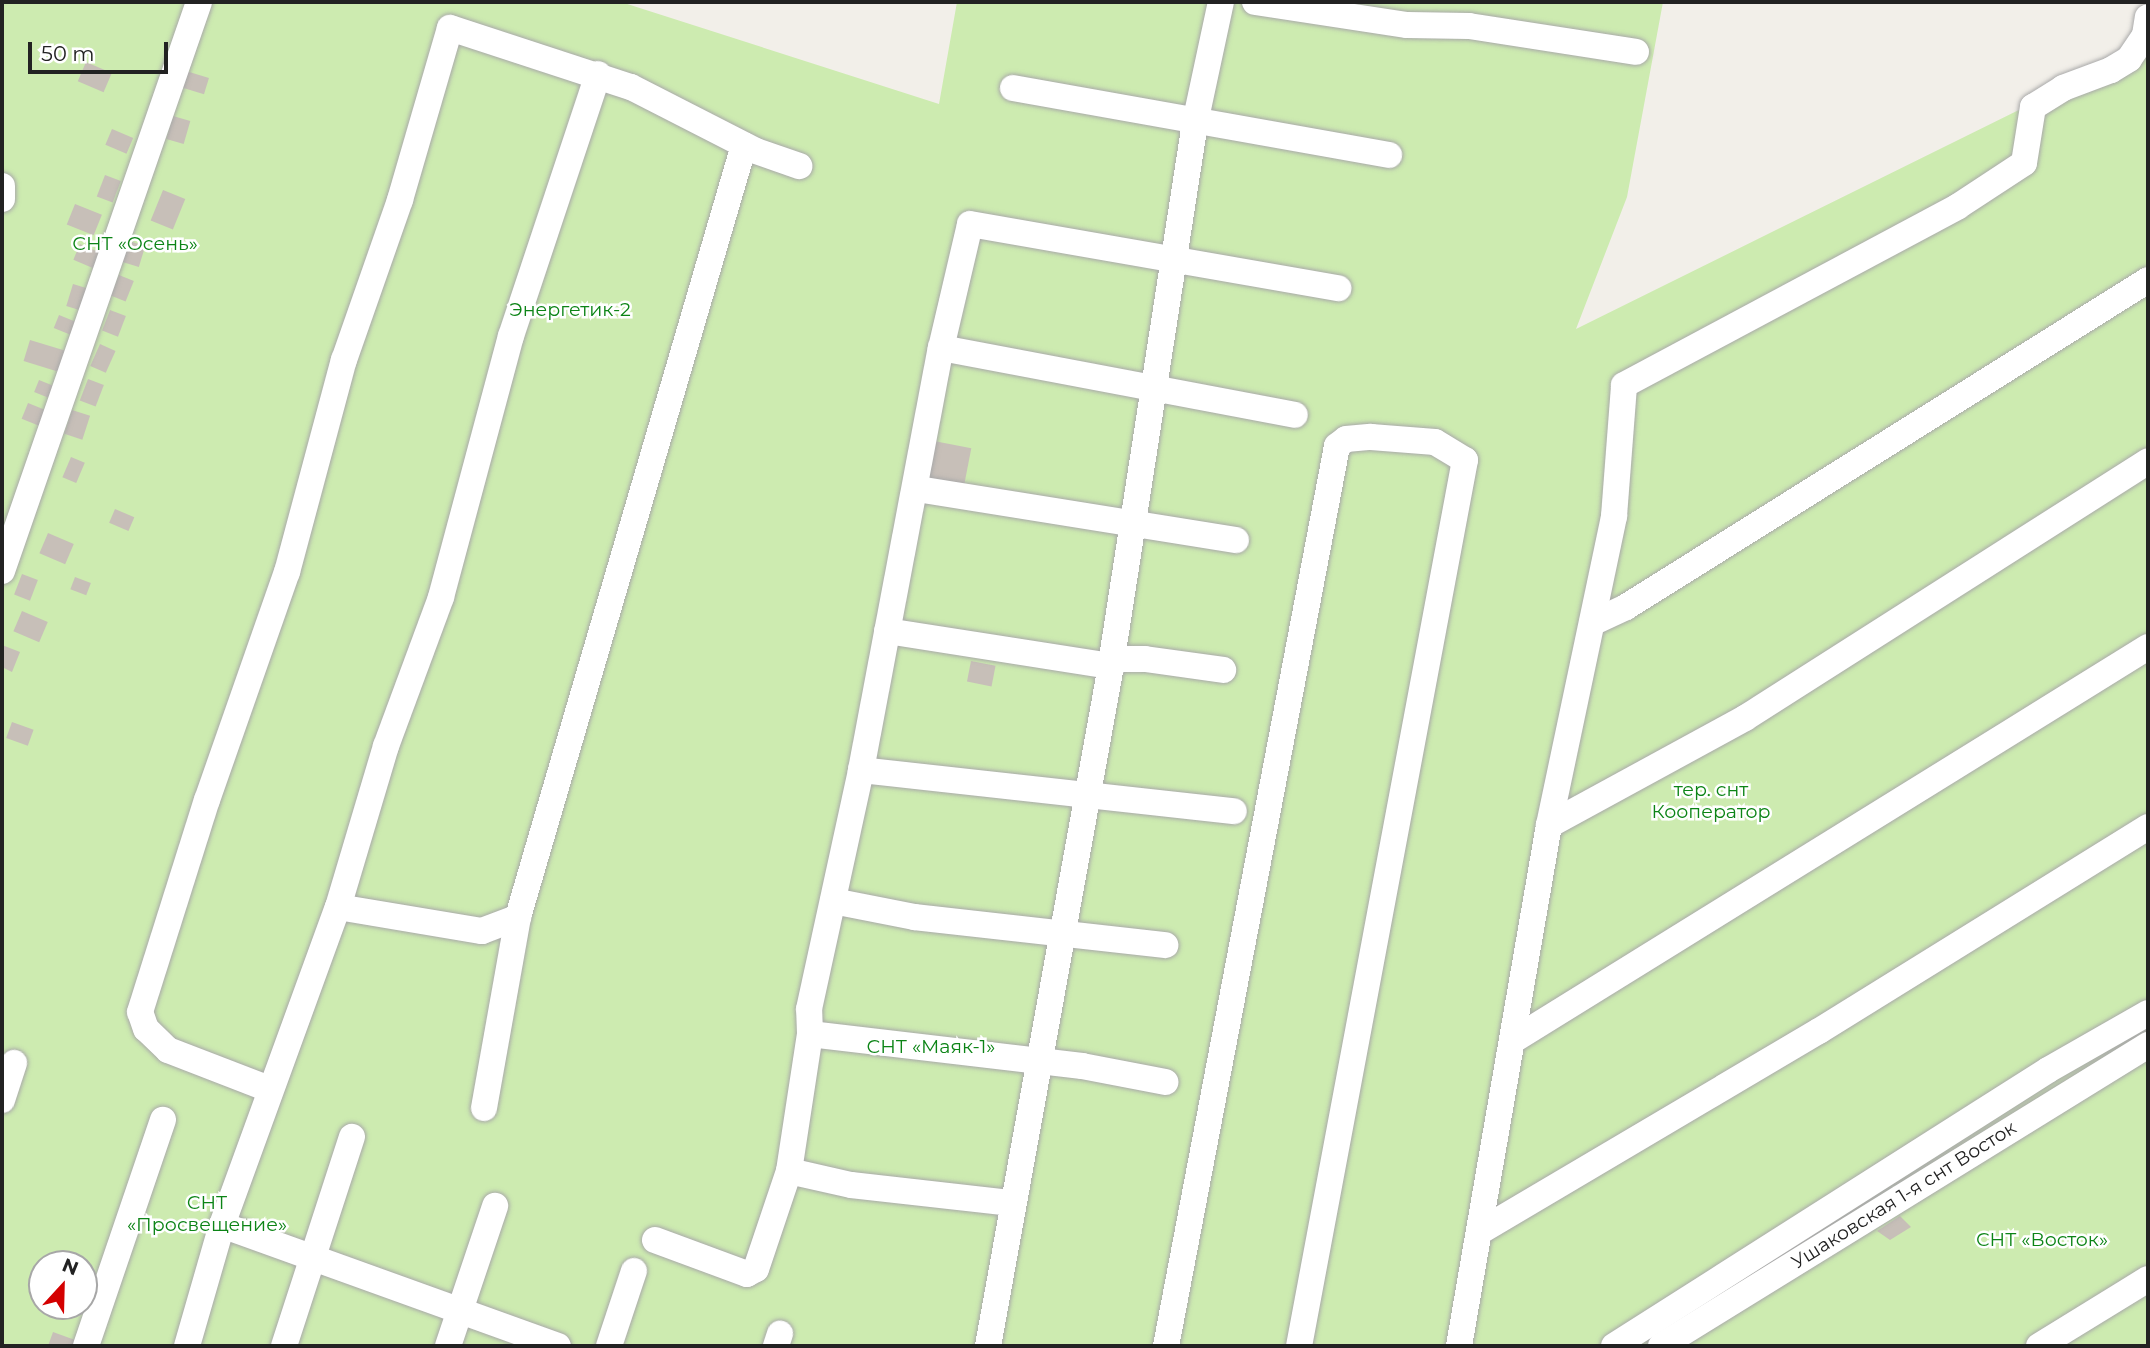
<!DOCTYPE html>
<html>
<head>
<meta charset="utf-8">
<style>
	body { margin:0 }
	#map { position:relative; width:2150px; height:1348px; overflow:hidden; background:#f2efe9; font-family:Montserrat,sans-serif }
	div>[style] { position:absolute }
	.grass>* { inset:0; background:#cdebb0 }
	.building>* { inset:0; background:#c7bfb8; transform-origin:0 0 }
	.roads { filter:drop-shadow(0 0 2px #a9a9a9) drop-shadow(0 0 2px #a9a9a9) }
	.minor>* { height:26px; margin:-13px; padding:0 13px; transform-origin:13px; border-radius:13px; background:#fff }
	span { translate:-50% -50%; white-space:nowrap; text-align:center; line-height:1.15; -webkit-text-stroke:5px #fff; paint-order:stroke }
	.park-label { font-size:19px; color:#0c8416 }
	.street-label { font-size:19px; color:#222 }
	.frame { position:absolute; inset:0; border:4px solid #222; pointer-events:none }
	.north { position:absolute; left:28px; top:1250px; width:70px; height:70px; box-sizing:border-box; background:#fff; border:2px solid #a7a7a7; border-radius:50%; rotate:22deg; font-size:19px; font-weight:700; line-height:28px; text-align:center; color:#222 }
	.north::after { content:''; display:block; margin:auto; width:24px; height:32px; background:#d40000; clip-path:polygon(50% 0,100% 100%,50% 72%,0 100%) }
	.scale { position:absolute; left:28px; top:42px; width:140px; height:32px; box-sizing:border-box; border:4px solid #222; border-top:0; padding-left:9px; font-size:21px; line-height:24px; white-space:nowrap; color:#222; -webkit-text-stroke:5px #fff; paint-order:stroke }
</style>
</head>
<body>
<div id="map">
	<div class="grass">
		<i style="clip-path:polygon(evenodd,2px 2px,621px 2px,939px 104px,957px 2px,1663px 2px,1627px 197px,1576px 329px,2148px 46px,2148px 1040px,1671px 1346px,2px 1346px,2px 2px,42px 1264px,84px 1264px,84px 1306px,42px 1306px,42px 1264px)"></i>
		<i style="clip-path:polygon(2148px 1048px,2148px 1346px,1675px 1346px)"></i>
	</div>
	<div class="building">
		<i style="left:86px;top:62px;width:28px;height:21px;rotate:23deg"></i>
		<i style="left:186px;top:71px;width:24px;height:17px;rotate:17deg"></i>
		<i style="left:173px;top:116px;width:18px;height:24px;rotate:16deg"></i>
		<i style="left:112px;top:129px;width:23px;height:17px;rotate:23deg"></i>
		<i style="left:105px;top:175px;width:17px;height:23px;rotate:21deg"></i>
		<i style="left:163px;top:190px;width:24px;height:33px;rotate:22deg"></i>
		<i style="left:75px;top:204px;width:29px;height:22px;rotate:22deg"></i>
		<i style="left:129px;top:241px;width:17px;height:22px;rotate:17deg"></i>
		<i style="left:80px;top:244px;width:23px;height:17px;rotate:23deg"></i>
		<i style="left:119px;top:275px;width:16px;height:22px;rotate:22deg"></i>
		<i style="left:73px;top:284px;width:17px;height:23px;rotate:17deg"></i>
		<i style="left:110px;top:310px;width:17px;height:22px;rotate:21deg"></i>
		<i style="left:59px;top:315px;width:18px;height:14px;rotate:22deg"></i>
		<i style="left:30px;top:340px;width:38px;height:22px;rotate:17deg"></i>
		<i style="left:100px;top:344px;width:17px;height:24px;rotate:24deg"></i>
		<i style="left:88px;top:379px;width:17px;height:23px;rotate:21deg"></i>
		<i style="left:39px;top:380px;width:18px;height:13px;rotate:22deg"></i>
		<i style="left:28px;top:403px;width:24px;height:17px;rotate:22deg"></i>
		<i style="left:72px;top:410px;width:19px;height:25px;rotate:18deg"></i>
		<i style="left:934px;top:441px;width:38px;height:41px;rotate:11deg"></i>
		<i style="left:71px;top:457px;width:15px;height:22px;rotate:23deg"></i>
		<i style="left:115px;top:509px;width:21px;height:15px;rotate:23deg"></i>
		<i style="left:48px;top:533px;width:28px;height:22px;rotate:23deg"></i>
		<i style="left:22px;top:574px;width:17px;height:22px;rotate:21deg"></i>
		<i style="left:75px;top:577px;width:17px;height:13px;rotate:21deg"></i>
		<i style="left:22px;top:611px;width:28px;height:22px;rotate:23deg"></i>
		<i style="clip-path:polygon(2px 645px,20px 652px,12px 672px,2px 667px)"></i>
		<i style="left:971px;top:661px;width:25px;height:21px;rotate:11deg"></i>
		<i style="left:12px;top:722px;width:23px;height:17px;rotate:20deg"></i>
		<i style="clip-path:polygon(1900px 1216px,1911px 1227px,1890px 1240px,1877px 1231px)"></i>
		<i style="clip-path:polygon(53px 1332px,75px 1340px,73px 1346px,48px 1346px)"></i>
	</div>
	<div class="roads">
		<div class="minor">
			<i style="left:1255px;top:2px;width:154px;rotate:8.6deg"></i>
			<i style="left:1407px;top:25px;width:62px;rotate:0.9deg"></i>
			<i style="left:1469px;top:26px;width:169px;rotate:8.8deg"></i>
			<i style="left:1013px;top:88px;width:382px;rotate:10.1deg"></i>
			<i style="left:2px;top:186px;width:13px;rotate:90deg"></i>
			<i style="left:941px;top:348px;width:360px;rotate:10.7deg"></i>
			<i style="left:917px;top:489px;width:323px;rotate:9.1deg"></i>
			<i style="left:2px;top:571px;width:602px;rotate:-70.9deg"></i>
			<i style="left:1594px;top:622px;width:35px;rotate:-25deg"></i>
			<i style="left:1626px;top:607px;width:616px;rotate:-32.06deg"></i>
			<i style="left:887px;top:631px;width:227px;rotate:8.9deg"></i>
			<i style="left:1111px;top:666px;width:11px;rotate:-41deg"></i>
			<i style="left:1119px;top:659px;width:26px"></i>
			<i style="left:1145px;top:659px;width:79px;rotate:8deg"></i>
			<i style="left:861px;top:770px;width:375px;rotate:6.3deg"></i>
			<i style="left:1549px;top:825px;width:223px;rotate:-28.6deg"></i>
			<i style="left:1745px;top:718px;width:478px;rotate:-32.5deg"></i>
			<i style="left:833px;top:901px;width:83px;rotate:11.2deg"></i>
			<i style="left:914px;top:917px;width:253px;rotate:6.4deg"></i>
			<i style="left:338px;top:907px;width:146px;rotate:9.5deg"></i>
			<i style="left:482px;top:931px;width:39px;rotate:-21deg"></i>
			<i style="left:518px;top:917px;width:804px;rotate:-73.68deg"></i>
			<i style="left:810px;top:1034px;width:274px;rotate:6.7deg"></i>
			<i style="left:1082px;top:1066px;width:85px;rotate:10.9deg"></i>
			<i style="left:1512px;top:1041px;width:748px;rotate:-31.78deg"></i>
			<i style="left:269px;top:1089px;width:108px;rotate:-158.9deg"></i>
			<i style="left:168px;top:1050px;width:30px;rotate:-136deg"></i>
			<i style="left:146px;top:1029px;width:18px;rotate:-109deg"></i>
			<i style="left:140px;top:1012px;width:222px;rotate:-72.5deg"></i>
			<i style="left:207px;top:800px;width:242px;rotate:-70.7deg"></i>
			<i style="left:287px;top:572px;width:220px;rotate:-75deg"></i>
			<i style="left:344px;top:360px;width:170px;rotate:-70.7deg"></i>
			<i style="left:400px;top:200px;width:179px;rotate:-73.8deg"></i>
			<i style="left:450px;top:28px;width:190px;rotate:18.1deg"></i>
			<i style="left:631px;top:87px;width:140px;rotate:27.1deg"></i>
			<i style="left:756px;top:151px;width:46px;rotate:19.2deg"></i>
			<i style="left:2px;top:1100px;width:39px;rotate:-72deg"></i>
			<i style="left:484px;top:1108px;width:194px;rotate:-79.9deg"></i>
			<i style="left:789px;top:1171px;width:64px;rotate:12.7deg"></i>
			<i style="left:851px;top:1185px;width:162px;rotate:6.4deg"></i>
			<i style="left:222px;top:1225px;width:357px;rotate:19.8deg"></i>
			<i style="left:1479px;top:1232px;width:395px;rotate:-30.6deg"></i>
			<i style="left:1819px;top:1031px;width:387px;rotate:-31.8deg"></i>
			<i style="left:655px;top:1240px;width:98px;rotate:20.3deg"></i>
			<i style="left:747px;top:1274px;width:10px;rotate:-29deg"></i>
			<i style="left:756px;top:1269px;width:103px;rotate:-71.4deg"></i>
			<i style="left:789px;top:1171px;width:139px;rotate:-81.3deg"></i>
			<i style="left:810px;top:1034px;width:25px;rotate:-92deg"></i>
			<i style="left:809px;top:1009px;width:245px;rotate:-77.7deg"></i>
			<i style="left:861px;top:770px;width:430px;rotate:-79.3deg"></i>
			<i style="left:941px;top:348px;width:127px;rotate:-76.8deg"></i>
			<i style="left:970px;top:224px;width:374px;rotate:9.9deg"></i>
			<i style="left:86px;top:1346px;width:239px;rotate:-71.2deg"></i>
			<i style="left:187px;top:1346px;width:126px;rotate:-73.9deg"></i>
			<i style="left:222px;top:1225px;width:338px;rotate:-70deg"></i>
			<i style="left:338px;top:907px;width:168px;rotate:-73.4deg"></i>
			<i style="left:386px;top:746px;width:159px;rotate:-69.7deg"></i>
			<i style="left:441px;top:597px;width:270px;rotate:-75deg"></i>
			<i style="left:511px;top:336px;width:276px;rotate:-71.6deg"></i>
			<i style="left:284px;top:1346px;width:220px;rotate:-72deg"></i>
			<i style="left:448px;top:1346px;width:148px;rotate:-71.4deg"></i>
			<i style="left:609px;top:1346px;width:79px;rotate:-71.6deg"></i>
			<i style="left:776px;top:1346px;width:13px;rotate:-72deg"></i>
			<i style="left:988px;top:1346px;width:680px;rotate:-79.75deg"></i>
			<i style="left:1109px;top:677px;width:561px;rotate:-81.18deg"></i>
			<i style="left:1195px;top:123px;width:124px;rotate:-77.9deg"></i>
			<i style="left:1166px;top:1346px;width:916px;rotate:-79.24deg"></i>
			<i style="left:1337px;top:446px;width:11px;rotate:-38deg"></i>
			<i style="left:1346px;top:439px;width:25px;rotate:-5deg"></i>
			<i style="left:1371px;top:437px;width:64px;rotate:4.5deg"></i>
			<i style="left:1435px;top:442px;width:35px;rotate:31deg"></i>
			<i style="left:1465px;top:460px;width:901px;rotate:100.61deg"></i>
			<i style="left:1459px;top:1346px;width:529px;rotate:-80.2deg"></i>
			<i style="left:1549px;top:825px;width:316px;rotate:-78.1deg"></i>
			<i style="left:1614px;top:516px;width:131px;rotate:-85.6deg"></i>
			<i style="left:1624px;top:385px;width:378px;rotate:-28.1deg"></i>
			<i style="left:1957px;top:207px;width:80px;rotate:-33.3deg"></i>
			<i style="left:2024px;top:163px;width:57px;rotate:-80.9deg"></i>
			<i style="left:2033px;top:107px;width:36px;rotate:-32deg"></i>
			<i style="left:2063px;top:88px;width:51px;rotate:-20.6deg"></i>
			<i style="left:2111px;top:70px;width:21px;rotate:-31deg"></i>
			<i style="left:2129px;top:59px;width:29px;rotate:-56deg"></i>
			<i style="left:2145px;top:35px;width:18px;rotate:-81deg"></i>
			<i style="left:1614px;top:1346px;width:514px;rotate:-32.45deg"></i>
			<i style="left:2048px;top:1070px;width:115px;rotate:-29.7deg"></i>
			<i style="left:1661px;top:1346px;width:573px;rotate:-31.72deg"></i>
			<i style="left:2039px;top:1346px;width:128px;rotate:-31.6deg"></i>
		</div>
	</div>
	<div class="park-label">
		<span style="left:135px;top:244px">СНТ «Осень»</span>
		<span style="left:570px;top:310px">Энергетик-2</span>
		<span style="left:1711px;top:801px">тер. снт<br>Кооператор</span>
		<span style="left:931px;top:1047px">СНТ «Маяк-1»</span>
		<span style="left:207px;top:1214px">СНТ<br>«Просвещение»</span>
		<span style="left:2042px;top:1240px">СНТ «Восток»</span>
	</div>
	<div class="street-label">
		<span style="left:1904px;top:1195px;rotate:-32deg">Ушаковская 1-я снт Восток</span>
	</div>
	<div class="frame"></div>
	<div class="north">N</div>
	<div class="scale">50 m</div>
</div>
</body>
</html>
